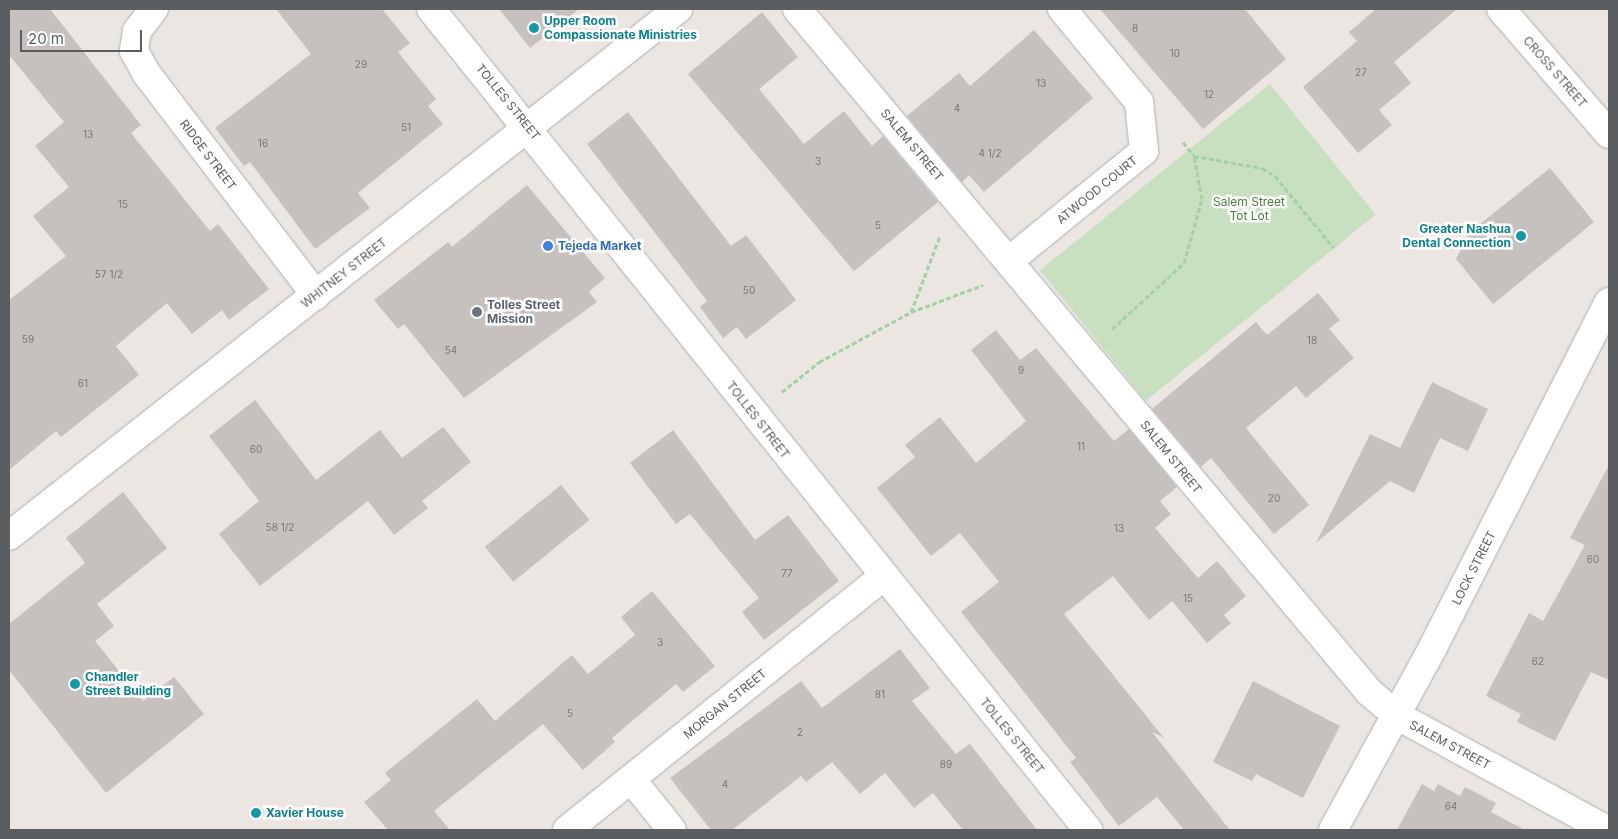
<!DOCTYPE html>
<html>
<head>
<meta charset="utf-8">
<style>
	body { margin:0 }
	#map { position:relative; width:1618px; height:839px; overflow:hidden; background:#ebe6e1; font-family:Inter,sans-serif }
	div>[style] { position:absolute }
	.green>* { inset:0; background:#c8e0c0; transform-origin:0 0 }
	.building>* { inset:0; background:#c6c1be; transform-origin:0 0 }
	.path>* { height:3px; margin-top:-1.5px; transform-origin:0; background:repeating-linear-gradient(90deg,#a4d1a4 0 5px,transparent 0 7.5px) }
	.roads { filter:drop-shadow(0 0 1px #adb0b2) drop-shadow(0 0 1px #adb0b2) }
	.minor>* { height:28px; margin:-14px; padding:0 14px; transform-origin:14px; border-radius:14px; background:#fff }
	.dots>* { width:14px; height:14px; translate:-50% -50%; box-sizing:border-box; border:2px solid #fff; border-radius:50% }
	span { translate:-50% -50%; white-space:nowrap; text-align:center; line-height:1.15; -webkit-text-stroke:5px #fff; paint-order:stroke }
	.number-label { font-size:10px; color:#757778 }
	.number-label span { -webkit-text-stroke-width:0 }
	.culture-label { font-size:12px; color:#0d838f; font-weight:700 }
	.left { translate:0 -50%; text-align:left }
	.right { translate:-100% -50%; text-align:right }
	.street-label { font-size:12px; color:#5a5e60 }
	.park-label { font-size:12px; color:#4a7d3c }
	.shop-label { font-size:12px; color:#366cbe; font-weight:700 }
	.worship-label { font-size:12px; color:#5b616d; font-weight:700 }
	.frame { position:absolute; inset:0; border:10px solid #5a5e60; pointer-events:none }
	.scale { position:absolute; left:20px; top:30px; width:122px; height:22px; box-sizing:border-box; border:2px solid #5a5e60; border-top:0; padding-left:6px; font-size:15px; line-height:18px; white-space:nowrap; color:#5a5e60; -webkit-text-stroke:4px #fff; paint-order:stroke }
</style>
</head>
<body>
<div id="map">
	<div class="green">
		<i style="left:1270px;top:84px;width:168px;height:296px;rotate:51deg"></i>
	</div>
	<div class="building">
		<i style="clip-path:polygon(9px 9px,50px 9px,141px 125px,131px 133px,210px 231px,218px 224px,269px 289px,229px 320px,222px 310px,192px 334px,167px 303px,116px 346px,139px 375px,61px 437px,56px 431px,9px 470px,9px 300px,66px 256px,33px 216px,69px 187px,35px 146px,64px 122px,9px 55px)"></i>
		<i style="clip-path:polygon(276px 9px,382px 9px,410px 43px,398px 52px,436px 99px,428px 106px,443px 124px,358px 193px,370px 208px,315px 249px,250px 162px,244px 166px,215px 128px,311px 54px)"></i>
		<i style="clip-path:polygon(499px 9px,579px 9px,530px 48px)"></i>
		<i style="clip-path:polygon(1100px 9px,1245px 9px,1286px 59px,1203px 129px)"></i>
		<i style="clip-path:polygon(1376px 9px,1457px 9px,1394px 62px,1411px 83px,1379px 110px,1392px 125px,1358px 153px,1303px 87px,1357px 41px,1349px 32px)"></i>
		<i style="clip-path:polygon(762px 12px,798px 57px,759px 89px,804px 144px,844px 111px,872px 146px,883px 136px,938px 202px,854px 271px,688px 74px)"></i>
		<i style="clip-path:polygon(1034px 30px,1093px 98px,984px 192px,969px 175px,962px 182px,907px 116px,959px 73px,970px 86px)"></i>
		<i style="clip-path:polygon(628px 112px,731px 246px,746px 235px,796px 300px,746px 339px,737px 327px,723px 338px,700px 307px,707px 301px,587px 144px)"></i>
		<i style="clip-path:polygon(1550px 168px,1594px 222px,1493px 304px,1456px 259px,1469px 233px)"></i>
		<i style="clip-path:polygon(527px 185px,605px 278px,589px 292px,597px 302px,464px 398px,404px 324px,398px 329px,374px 300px,448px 242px,452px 247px)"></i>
		<i style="clip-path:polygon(1318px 293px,1340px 320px,1329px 329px,1354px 358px,1306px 398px,1296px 386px,1246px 428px,1309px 505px,1274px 534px,1211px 458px,1201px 467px,1152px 409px,1256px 322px,1267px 335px)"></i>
		<i style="clip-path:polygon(996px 330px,1020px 360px,1036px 348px,1114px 441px,1129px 429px,1177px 487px,1160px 501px,1171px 514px,1155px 528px,1198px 578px,1217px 561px,1246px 596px,1224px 615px,1231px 623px,1207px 643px,1172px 601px,1149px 620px,1113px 576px,1064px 614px,1164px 738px,1152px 732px,1230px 830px,1184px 830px,1157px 797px,1119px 826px,1070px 762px,1076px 758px,961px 612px,999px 582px,960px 533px,931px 556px,877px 488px,915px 457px,905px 445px,940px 417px,976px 463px,1026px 421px,971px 350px)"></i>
		<i style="clip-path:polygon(1432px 382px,1488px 409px,1468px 451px,1440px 438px,1414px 493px,1390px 481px,1316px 543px,1370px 434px,1400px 448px)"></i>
		<i style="clip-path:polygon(255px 400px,316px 480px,380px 430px,402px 458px,443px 427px,471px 462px,422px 501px,428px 508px,394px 535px,368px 501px,260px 586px,219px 534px,259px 501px,209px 436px)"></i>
		<i style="clip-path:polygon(673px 430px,755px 540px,788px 515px,839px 581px,764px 640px,742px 612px,759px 598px,690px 514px,676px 524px,630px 463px)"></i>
		<i style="clip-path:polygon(1609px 465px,1609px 680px,1591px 672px,1555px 741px,1517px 722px,1521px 714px,1486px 696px,1529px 613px,1543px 621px,1585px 545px,1570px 538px)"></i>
		<i style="left:561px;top:485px;width:45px;height:98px;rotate:51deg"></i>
		<i style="clip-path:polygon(123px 492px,167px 548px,97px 604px,114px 626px,95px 641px,143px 701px,174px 677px,204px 714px,106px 793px,9px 670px,9px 624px,85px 563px,66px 538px)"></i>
		<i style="clip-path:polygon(652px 591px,715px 666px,683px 692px,676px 684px,612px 738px,615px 742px,583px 770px,543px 724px,434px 811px,450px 830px,388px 830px,364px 802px,391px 780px,385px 773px,477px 699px,495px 721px,572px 655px,588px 674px,635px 635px,621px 617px)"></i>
		<i style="clip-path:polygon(900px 649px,930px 688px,912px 701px,956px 754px,970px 744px,1037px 830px,963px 830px,933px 793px,914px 808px,885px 773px,860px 794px,832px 762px,806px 782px,801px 776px,732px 830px,711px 830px,670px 778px,801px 681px,822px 708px)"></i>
		<i style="clip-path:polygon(1253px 681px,1340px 726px,1303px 798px,1256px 774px,1252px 781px,1213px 762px)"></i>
		<i style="clip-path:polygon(1422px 784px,1434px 791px,1438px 784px,1460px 796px,1465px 787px,1496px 803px,1491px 812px,1525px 830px,1397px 830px)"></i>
	</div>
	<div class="path">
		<i style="left:1183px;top:142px;width:18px;rotate:52deg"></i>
		<i style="left:1194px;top:156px;width:69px;rotate:10deg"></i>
		<i style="left:1262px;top:168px;width:15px;rotate:32deg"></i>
		<i style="left:1275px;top:176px;width:93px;rotate:50.7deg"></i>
		<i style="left:911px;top:312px;width:81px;rotate:-69.1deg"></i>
		<i style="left:1112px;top:329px;width:98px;rotate:-42.5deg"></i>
		<i style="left:1184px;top:263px;width:66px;rotate:-74.3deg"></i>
		<i style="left:1202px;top:199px;width:44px;rotate:-100.5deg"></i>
		<i style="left:782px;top:392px;width:48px;rotate:-39deg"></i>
		<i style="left:819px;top:362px;width:105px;rotate:-28.5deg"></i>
		<i style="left:911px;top:312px;width:77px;rotate:-20.6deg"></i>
	</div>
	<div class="roads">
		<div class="minor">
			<i style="left:154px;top:9px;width:28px;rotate:128deg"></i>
			<i style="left:137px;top:31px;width:20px;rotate:99deg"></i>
			<i style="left:134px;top:51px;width:25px;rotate:61deg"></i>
			<i style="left:146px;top:73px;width:280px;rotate:52.6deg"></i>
			<i style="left:431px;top:9px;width:1052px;rotate:51.33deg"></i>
			<i style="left:797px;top:9px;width:891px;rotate:50.05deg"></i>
			<i style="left:1369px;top:692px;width:35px;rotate:40deg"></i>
			<i style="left:1396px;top:715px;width:240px;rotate:28.6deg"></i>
			<i style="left:1501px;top:9px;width:165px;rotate:49.2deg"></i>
			<i style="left:1010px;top:260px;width:173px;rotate:-39.1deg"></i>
			<i style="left:1144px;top:151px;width:49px;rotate:-95.8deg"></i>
			<i style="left:1139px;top:102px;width:121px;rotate:-129.6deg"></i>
			<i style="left:9px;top:536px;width:852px;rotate:-38.23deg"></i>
			<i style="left:631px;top:779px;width:65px;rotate:51.2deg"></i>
			<i style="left:567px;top:830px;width:405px;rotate:-38.7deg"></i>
			<i style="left:1333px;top:830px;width:209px;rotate:-61.3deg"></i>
			<i style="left:1433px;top:647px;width:387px;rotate:-63deg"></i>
		</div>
	</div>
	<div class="dots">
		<i style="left:534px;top:28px;background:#0f9aa8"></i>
		<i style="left:1521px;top:236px;background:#0f9aa8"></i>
		<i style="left:548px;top:246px;background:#3f7fe0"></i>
		<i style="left:477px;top:312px;background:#6b7280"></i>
		<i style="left:75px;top:684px;background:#0f9aa8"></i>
		<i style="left:256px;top:813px;background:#0f9aa8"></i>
	</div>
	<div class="number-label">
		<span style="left:1135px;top:29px">8</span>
		<span style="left:1175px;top:54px">10</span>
		<span style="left:361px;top:65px">29</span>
		<span style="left:1361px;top:73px">27</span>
		<span style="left:1041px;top:84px">13</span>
		<span style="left:1209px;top:95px">12</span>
		<span style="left:957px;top:109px">4</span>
		<span style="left:406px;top:128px">51</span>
		<span style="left:88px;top:135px">13</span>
		<span style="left:263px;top:144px">16</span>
		<span style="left:990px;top:154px">4 1/2</span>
		<span style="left:818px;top:162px">3</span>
		<span style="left:123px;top:205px">15</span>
		<span style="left:878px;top:226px">5</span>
		<span style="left:109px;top:275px">57 1/2</span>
		<span style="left:749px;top:291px">50</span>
		<span style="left:28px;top:340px">59</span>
		<span style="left:1312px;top:341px">18</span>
		<span style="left:451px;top:351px">54</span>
		<span style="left:1021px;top:371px">9</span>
		<span style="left:83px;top:384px">61</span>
		<span style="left:1081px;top:447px">11</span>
		<span style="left:256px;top:450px">60</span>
		<span style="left:1274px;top:499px">20</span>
		<span style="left:280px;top:528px">58 1/2</span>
		<span style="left:1119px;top:529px">13</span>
		<span style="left:1593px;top:560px">60</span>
		<span style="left:787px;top:574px">77</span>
		<span style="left:1188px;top:599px">15</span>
		<span style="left:660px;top:643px">3</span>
		<span style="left:1538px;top:662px">62</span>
		<span style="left:880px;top:695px">81</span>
		<span style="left:570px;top:714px">5</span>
		<span style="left:800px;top:733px">2</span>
		<span style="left:946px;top:765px">89</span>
		<span style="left:725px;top:785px">4</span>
		<span style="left:1451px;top:807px">64</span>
	</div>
	<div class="culture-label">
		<span class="left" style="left:544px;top:28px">Upper Room<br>Compassionate Ministries</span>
		<span class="right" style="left:1511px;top:236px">Greater Nashua<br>Dental Connection</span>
		<span class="left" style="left:85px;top:684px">Chandler<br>Street Building</span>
		<span class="left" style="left:266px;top:813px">Xavier House</span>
	</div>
	<div class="street-label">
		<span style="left:1555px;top:72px;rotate:49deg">CROSS STREET</span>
		<span style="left:508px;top:102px;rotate:51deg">TOLLES STREET</span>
		<span style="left:912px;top:145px;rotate:50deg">SALEM STREET</span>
		<span style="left:208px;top:155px;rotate:53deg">RIDGE STREET</span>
		<span style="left:1097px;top:190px;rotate:-39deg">ATWOOD COURT</span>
		<span style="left:344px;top:273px;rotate:-38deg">WHITNEY STREET</span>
		<span style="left:758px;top:420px;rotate:52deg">TOLLES STREET</span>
		<span style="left:1171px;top:457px;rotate:51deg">SALEM STREET</span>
		<span style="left:1474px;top:568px;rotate:-63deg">LOCK STREET</span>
		<span style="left:725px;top:704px;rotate:-39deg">MORGAN STREET</span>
		<span style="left:1012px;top:736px;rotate:51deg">TOLLES STREET</span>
		<span style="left:1450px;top:745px;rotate:28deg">SALEM STREET</span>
	</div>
	<div class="park-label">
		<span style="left:1249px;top:209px">Salem Street<br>Tot Lot</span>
	</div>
	<div class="shop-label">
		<span class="left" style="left:558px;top:246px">Tejeda Market</span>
	</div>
	<div class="worship-label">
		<span class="left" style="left:487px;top:312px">Tolles Street<br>Mission</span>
	</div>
	<div class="frame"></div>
	<div class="scale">20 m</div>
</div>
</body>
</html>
